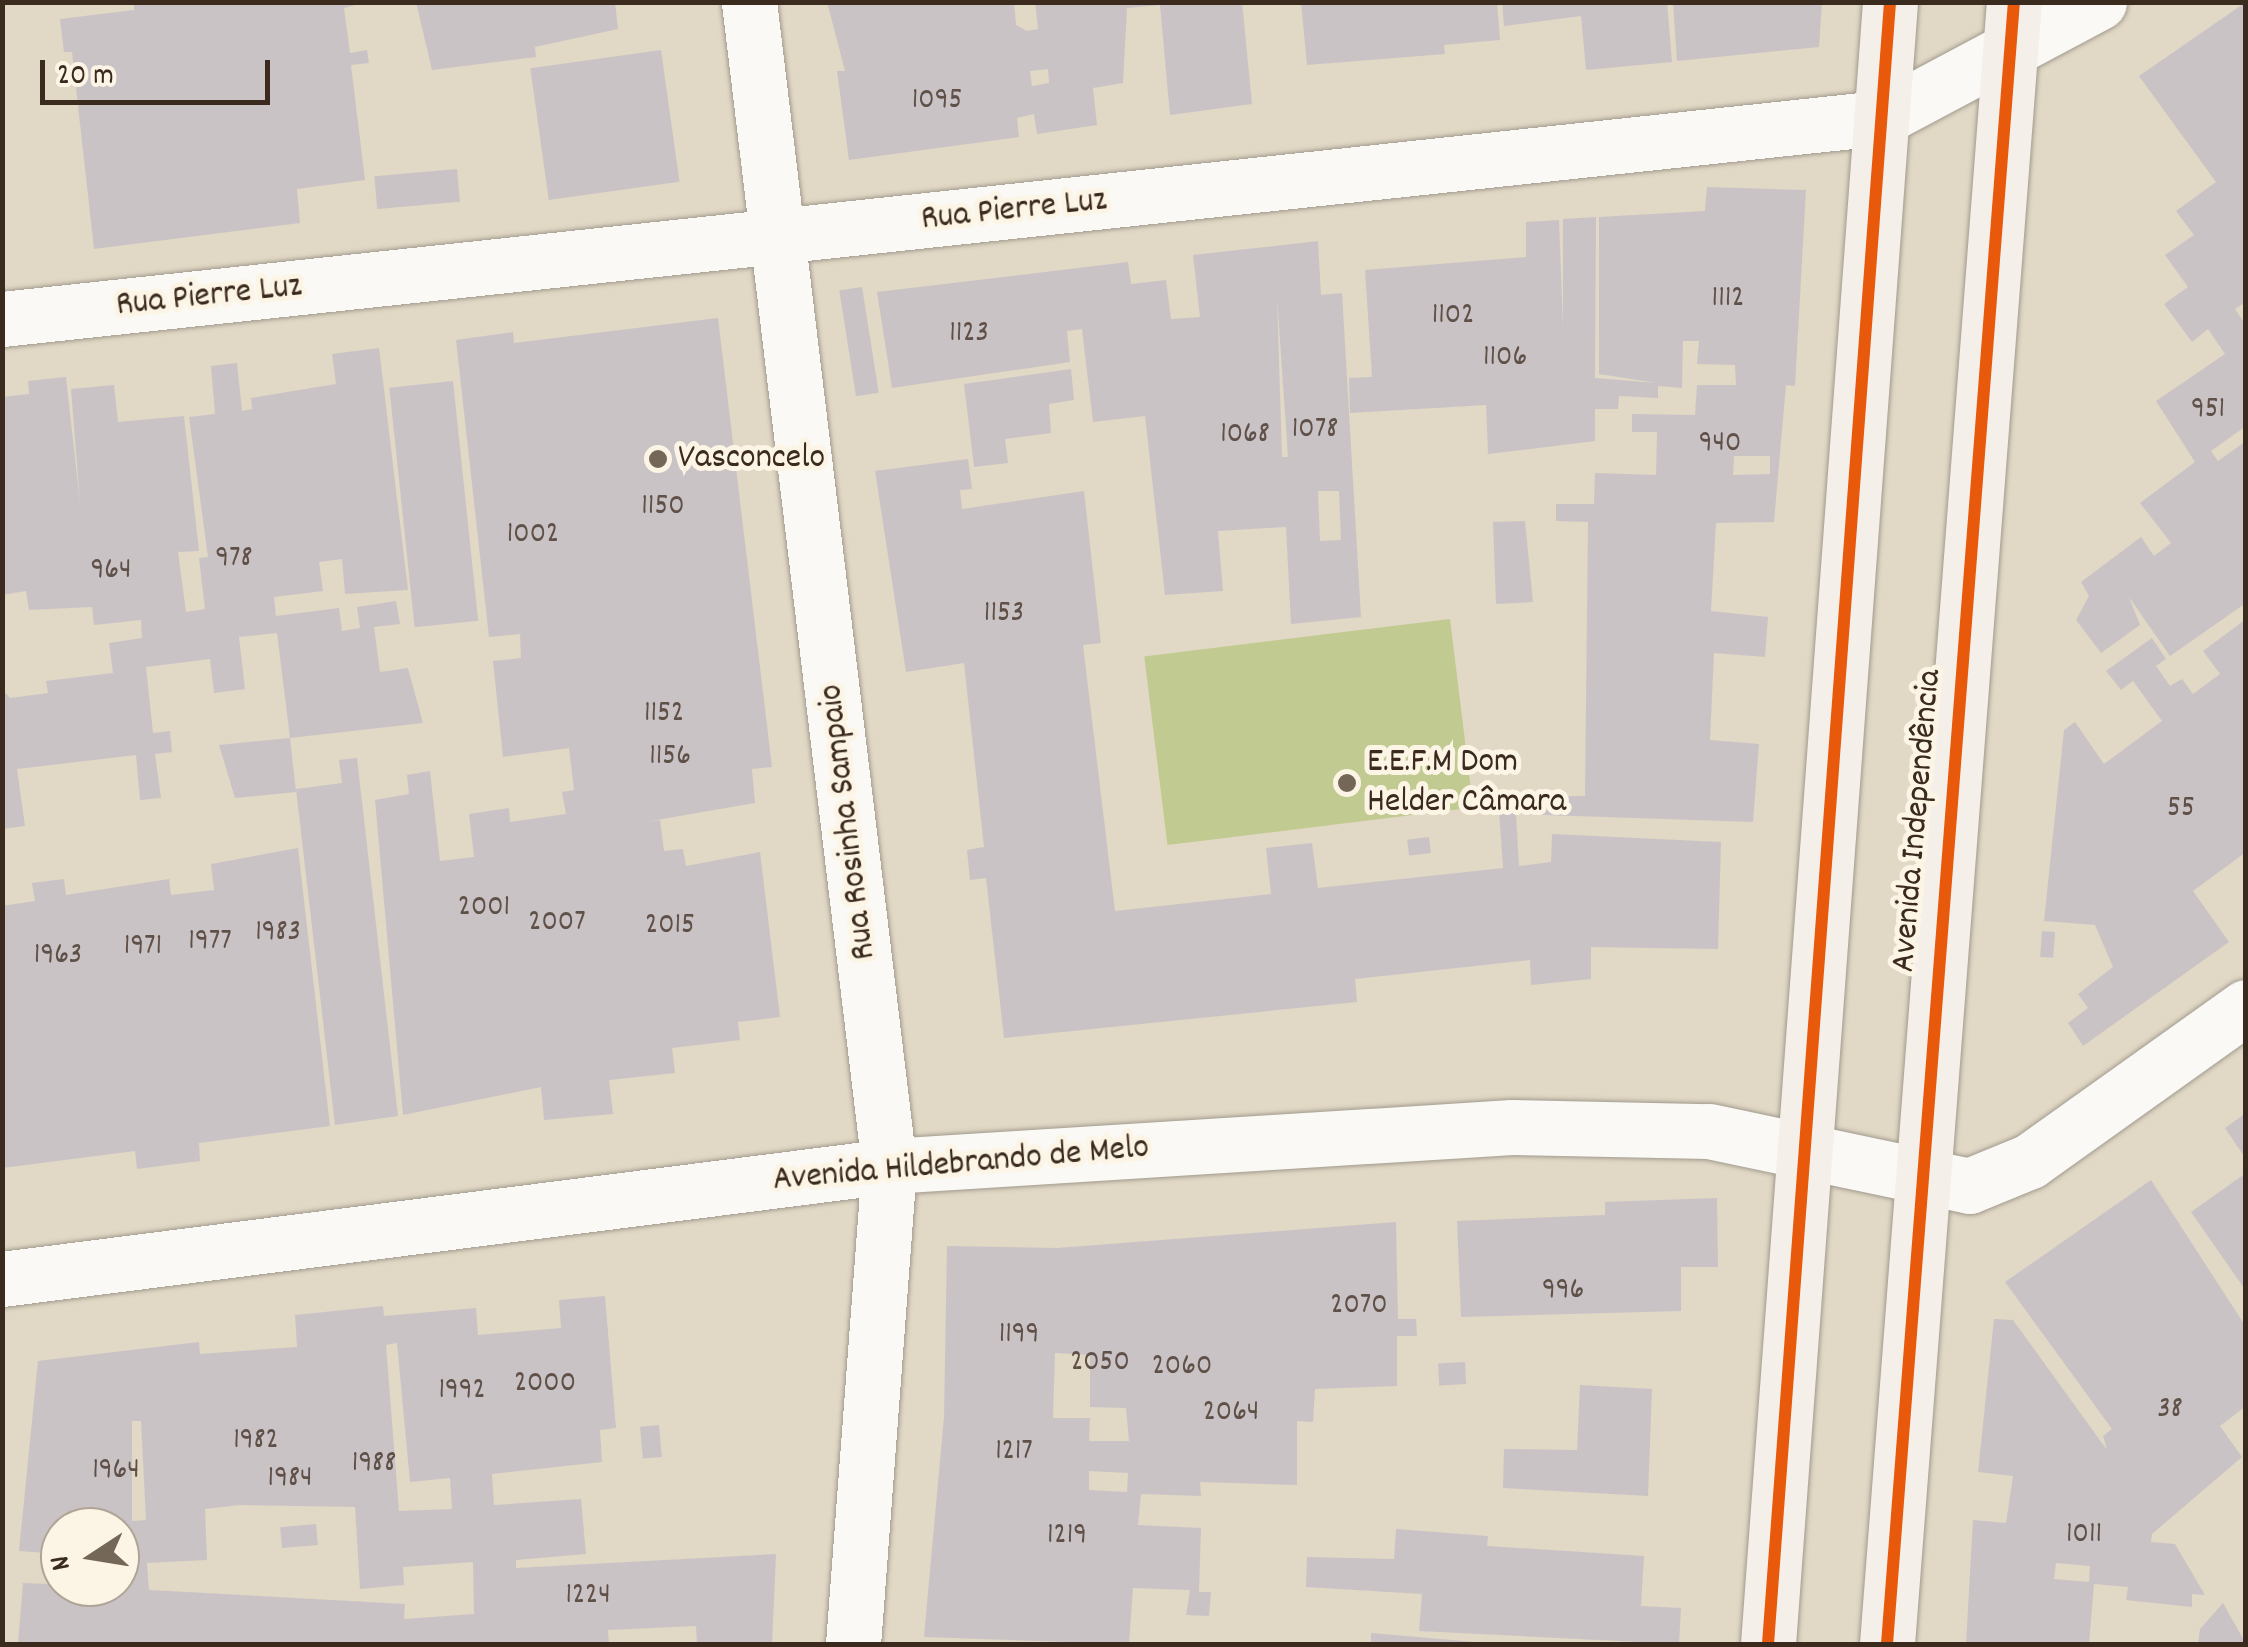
<!DOCTYPE html>
<html>
<head>
<meta charset="utf-8">
<style>
	body { margin:0 }
	#map { position:relative; width:2248px; height:1647px; overflow:hidden; background:#e1d8c5; font-family:Dekko,sans-serif }
	div>[style] { position:absolute }
	.green>* { inset:0; background:#c1ca90; transform-origin:0 0 }
	.building>* { inset:0; background:#cac3c6; transform-origin:0 0 }
	.roads { filter:drop-shadow(0 0 2px #a19a8e) drop-shadow(0 0 2px #a19a8e) }
	.minor>* { height:55px; margin:-27.5px; padding:0 27.5px; transform-origin:27.5px; border-radius:27.5px; background:#faf9f6 }
	.secondary>* { height:55px; margin:-27.5px; padding:0 27.5px; transform-origin:27.5px; border-radius:27.5px; background:#f4efe8 }
	.cycleway>* { height:12px; margin:-6px; padding:0 6px; transform-origin:6px; border-radius:6px; background:#e8590c }
	.dots>* { width:28px; height:28px; translate:-50% -50%; box-sizing:border-box; border:5px solid #fcf5e5; border-radius:50% }
	span { translate:-50% -50%; white-space:nowrap; text-align:center; line-height:1.15; -webkit-text-stroke:10px #fcf5e5; paint-order:stroke }
	.number-label { font-size:30px; color:#5f5048 }
	.number-label span { -webkit-text-stroke-width:0 }
	.street-label { font-size:35px; color:#3b2a1e }
	.poi-label { font-size:35px; color:#3b2a1e }
	.left { translate:0 -50%; text-align:left }
	.frame { position:absolute; inset:0; border:5px solid #3b2a1e; pointer-events:none }
	.north { position:absolute; left:40px; top:1507px; width:100px; height:100px; box-sizing:border-box; background:#fcf5e5; border:2px solid #afa495; border-radius:50%; rotate:258deg; font-size:28px; font-weight:700; line-height:40px; text-align:center; color:#3b2a1e }
	.north::after { content:''; display:block; margin:auto; width:35px; height:45px; background:#756758; clip-path:polygon(50% 0,100% 100%,50% 72%,0 100%) }
	.scale { position:absolute; left:40px; top:60px; width:230px; height:45px; box-sizing:border-box; border:5px solid #3b2a1e; border-top:0; padding-left:12px; font-size:30px; line-height:35px; white-space:nowrap; color:#3b2a1e; -webkit-text-stroke:8px #fcf5e5; paint-order:stroke }
</style>
</head>
<body>
<div id="map">
	<div class="green">
		<i style="left:1450px;top:619px;width:190px;height:308px;rotate:83deg"></i>
	</div>
	<div class="building">
		<i style="clip-path:polygon(134px 2px,367px 2px,344px 8px,350px 53px,367px 50px,369px 63px,351px 65px,365px 180px,297px 189px,300px 223px,94px 249px,72px 52px,64px 52px,60px 19px,134px 10px)"></i>
		<i style="clip-path:polygon(416px 2px,615px 2px,618px 29px,535px 47px,536px 57px,432px 70px)"></i>
		<i style="clip-path:polygon(evenodd,827px 2px,1014px 2px,1016px 25px,1027px 31px,1038px 29px,1035px 2px,1242px 2px,1252px 104px,1170px 115px,1160px 5px,1127px 8px,1123px 83px,1093px 88px,1097px 125px,1037px 134px,1034px 114px,1017px 118px,1019px 137px,849px 160px,837px 71px,845px 71px,827px 2px,1048px 69px,1049px 83px,1032px 86px,1030px 71px,1048px 69px)"></i>
		<i style="clip-path:polygon(1301px 2px,1497px 2px,1500px 40px,1444px 45px,1445px 54px,1307px 65px)"></i>
		<i style="clip-path:polygon(1502px 2px,1667px 2px,1672px 62px,1586px 70px,1581px 16px,1504px 26px)"></i>
		<i style="clip-path:polygon(1673px 2px,1822px 2px,1819px 47px,1677px 61px)"></i>
		<i style="clip-path:polygon(2246px 2px,2246px 302px,2235px 309px,2246px 325px,2246px 426px,2211px 451px,2218px 461px,2246px 441px,2246px 603px,2170px 656px,2129px 597px,2140px 625px,2101px 653px,2076px 620px,2089px 596px,2081px 582px,2141px 537px,2154px 556px,2171px 543px,2140px 503px,2195px 462px,2156px 401px,2225px 354px,2208px 329px,2192px 342px,2164px 304px,2188px 287px,2165px 255px,2194px 235px,2176px 211px,2216px 182px,2139px 76px)"></i>
		<i style="left:661px;top:50px;width:133px;height:132px;rotate:82deg"></i>
		<i style="left:457px;top:169px;width:33px;height:83px;rotate:85deg"></i>
		<i style="clip-path:polygon(evenodd,1707px 187px,1806px 190px,1795px 386px,1786px 385px,1774px 522px,1716px 523px,1711px 611px,1768px 617px,1765px 657px,1714px 653px,1710px 740px,1759px 744px,1753px 822px,1516px 814px,1519px 866px,1551px 862px,1552px 834px,1721px 842px,1718px 949px,1591px 947px,1591px 979px,1531px 985px,1530px 960px,1355px 979px,1357px 1002px,1004px 1038px,986px 878px,970px 880px,967px 850px,984px 847px,964px 663px,906px 672px,875px 471px,968px 459px,972px 489px,960px 490px,962px 509px,1084px 491px,1101px 643px,1083px 645px,1115px 911px,1271px 894px,1266px 848px,1312px 843px,1318px 888px,1503px 868px,1498px 797px,1585px 796px,1588px 522px,1556px 521px,1556px 504px,1594px 504px,1595px 473px,1656px 475px,1657px 432px,1632px 432px,1632px 414px,1695px 415px,1697px 385px,1736px 385px,1735px 365px,1697px 364px,1699px 341px,1683px 341px,1682px 388px,1658px 386px,1658px 398px,1619px 396px,1618px 409px,1595px 409px,1595px 441px,1488px 454px,1486px 405px,1350px 413px,1349px 378px,1372px 377px,1365px 270px,1526px 257px,1526px 222px,1559px 220px,1563px 327px,1563px 219px,1596px 217px,1595px 378px,1657px 383px,1599px 374px,1599px 217px,1705px 211px,1707px 187px,1734px 456px,1770px 456px,1770px 474px,1733px 475px,1734px 456px)"></i>
		<i style="clip-path:polygon(evenodd,1318px 241px,1321px 295px,1342px 293px,1361px 617px,1291px 624px,1286px 527px,1218px 531px,1223px 591px,1165px 595px,1145px 416px,1093px 422px,1082px 329px,1067px 331px,1070px 362px,892px 388px,877px 292px,1128px 262px,1131px 284px,1166px 280px,1171px 319px,1200px 317px,1193px 255px,1318px 241px,1277px 297px,1288px 457px,1282px 457px,1277px 297px,1318px 241px,1318px 491px,1339px 491px,1341px 540px,1320px 541px,1318px 491px)"></i>
		<i style="left:862px;top:287px;width:107px;height:23px;rotate:81deg"></i>
		<i style="clip-path:polygon(718px 318px,772px 767px,752px 769px,755px 803px,645px 822px,660px 820px,664px 851px,683px 849px,686px 866px,760px 852px,780px 1017px,738px 1022px,740px 1040px,672px 1048px,675px 1073px,609px 1080px,613px 1114px,544px 1120px,541px 1087px,403px 1115px,375px 800px,409px 794px,407px 775px,430px 771px,440px 861px,474px 857px,469px 814px,509px 808px,510px 822px,566px 814px,562px 792px,574px 790px,569px 748px,503px 757px,493px 661px,521px 658px,520px 634px,489px 637px,456px 340px,513px 332px,514px 343px)"></i>
		<i style="clip-path:polygon(379px 348px,408px 590px,345px 594px,342px 559px,319px 562px,323px 591px,274px 597px,276px 616px,339px 608px,342px 631px,360px 628px,357px 607px,396px 601px,400px 624px,374px 627px,380px 672px,408px 668px,423px 723px,290px 738px,296px 792px,235px 798px,219px 745px,290px 738px,277px 633px,239px 637px,245px 689px,214px 693px,210px 659px,146px 667px,153px 733px,170px 731px,172px 752px,155px 754px,161px 798px,140px 800px,136px 755px,17px 769px,25px 826px,2px 829px,2px 689px,10px 698px,48px 693px,46px 681px,113px 673px,109px 643px,142px 638px,141px 620px,94px 625px,92px 607px,29px 610px,26px 591px,2px 595px,2px 397px,29px 394px,28px 381px,66px 377px,80px 503px,71px 389px,114px 385px,118px 422px,184px 416px,199px 551px,178px 552px,186px 612px,205px 609px,199px 558px,208px 557px,189px 417px,215px 414px,211px 366px,237px 363px,242px 411px,252px 409px,251px 398px,336px 384px,332px 354px)"></i>
		<i style="clip-path:polygon(1071px 369px,1074px 400px,1049px 404px,1051px 433px,1005px 439px,1008px 463px,974px 467px,964px 384px)"></i>
		<i style="left:453px;top:381px;width:241px;height:64px;rotate:84deg"></i>
		<i style="clip-path:polygon(1525px 521px,1533px 602px,1496px 604px,1493px 522px)"></i>
		<i style="clip-path:polygon(2246px 619px,2246px 852px,2193px 891px,2229px 942px,2083px 1046px,2068px 1023px,2088px 1008px,2078px 994px,2113px 967px,2095px 925px,2044px 921px,2064px 730px,2075px 722px,2104px 764px,2162px 721px,2133px 681px,2121px 690px,2106px 671px,2152px 638px,2166px 659px,2156px 666px,2170px 686px,2182px 679px,2193px 694px,2220px 674px,2203px 651px)"></i>
		<i style="clip-path:polygon(357px 758px,398px 1116px,335px 1125px,296px 789px,342px 783px,339px 760px)"></i>
		<i style="left:1429px;top:837px;width:16px;height:22px;rotate:83deg"></i>
		<i style="clip-path:polygon(298px 848px,330px 1126px,199px 1143px,200px 1161px,137px 1169px,135px 1151px,2px 1168px,2px 906px,35px 901px,32px 883px,64px 879px,66px 895px,169px 879px,171px 895px,214px 890px,211px 864px)"></i>
		<i style="left:2042px;top:931px;width:13px;height:26px;rotate:4deg"></i>
		<i style="clip-path:polygon(2246px 1113px,2246px 1159px,2225px 1128px)"></i>
		<i style="clip-path:polygon(2246px 1173px,2246px 1291px,2191px 1212px)"></i>
		<i style="clip-path:polygon(evenodd,2151px 1180px,2246px 1327px,2246px 1406px,2220px 1426px,2242px 1457px,2152px 1534px,2151px 1542px,2175px 1544px,2205px 1595px,2192px 1594px,2192px 1607px,2126px 1600px,2128px 1587px,2094px 1584px,2089px 1644px,1966px 1644px,1973px 1520px,2006px 1523px,2013px 1476px,1978px 1472px,1994px 1319px,2013px 1320px,2107px 1450px,2103px 1436px,2112px 1429px,2005px 1282px,2151px 1180px,2056px 1563px,2090px 1566px,2089px 1582px,2054px 1579px,2056px 1563px)"></i>
		<i style="clip-path:polygon(1717px 1198px,1718px 1267px,1681px 1267px,1681px 1311px,1461px 1317px,1457px 1221px,1605px 1215px,1605px 1202px)"></i>
		<i style="clip-path:polygon(evenodd,1396px 1222px,1398px 1319px,1416px 1319px,1417px 1336px,1397px 1336px,1397px 1386px,1315px 1389px,1313px 1422px,1297px 1421px,1297px 1485px,1200px 1482px,1201px 1496px,1141px 1494px,1138px 1525px,1201px 1528px,1199px 1592px,1211px 1592px,1209px 1616px,1186px 1615px,1190px 1590px,1133px 1588px,1129px 1644px,924px 1637px,944px 1417px,947px 1246px,1057px 1248px,1396px 1222px,1055px 1353px,1090px 1355px,1090px 1407px,1126px 1408px,1129px 1441px,1089px 1441px,1090px 1418px,1053px 1418px,1055px 1353px,1396px 1222px,1089px 1471px,1128px 1473px,1127px 1492px,1089px 1490px,1089px 1471px)"></i>
		<i style="clip-path:polygon(evenodd,605px 1296px,616px 1428px,600px 1430px,602px 1462px,492px 1474px,494px 1505px,581px 1499px,586px 1554px,516px 1560px,516px 1568px,776px 1554px,772px 1644px,697px 1644px,696px 1626px,608px 1630px,609px 1644px,18px 1644px,23px 1583px,120px 1587px,120px 1527px,60px 1527px,60px 1554px,19px 1551px,38px 1361px,199px 1342px,200px 1354px,297px 1347px,295px 1315px,383px 1306px,384px 1316px,476px 1308px,478px 1335px,561px 1328px,559px 1300px,605px 1296px,397px 1343px,410px 1482px,450px 1478px,452px 1509px,399px 1511px,386px 1345px,397px 1343px,605px 1296px,132px 1421px,141px 1421px,146px 1520px,132px 1521px,132px 1421px,605px 1296px,240px 1505px,355px 1507px,360px 1589px,404px 1585px,403px 1567px,473px 1562px,474px 1614px,404px 1619px,405px 1604px,149px 1590px,147px 1563px,207px 1560px,205px 1509px,240px 1505px)"></i>
		<i style="left:1465px;top:1362px;width:22px;height:27px;rotate:87deg"></i>
		<i style="clip-path:polygon(1580px 1385px,1652px 1389px,1648px 1496px,1503px 1488px,1504px 1449px,1577px 1450px)"></i>
		<i style="left:659px;top:1425px;width:32px;height:19px;rotate:85deg"></i>
		<i style="left:316px;top:1524px;width:21px;height:36px;rotate:85deg"></i>
		<i style="clip-path:polygon(1396px 1529px,1488px 1536px,1487px 1546px,1644px 1556px,1641px 1606px,1681px 1608px,1679px 1644px,1419px 1631px,1422px 1594px,1306px 1587px,1307px 1557px,1394px 1559px)"></i>
		<i style="clip-path:polygon(2223px 1603px,2246px 1644px,2198px 1644px,2200px 1629px)"></i>
		<i style="clip-path:polygon(1371px 1633px,1475px 1642px,1475px 1644px,1371px 1644px)"></i>
	</div>
	<div class="roads">
		<div class="minor">
			<i style="left:749px;top:2px;width:1172px;rotate:83.14deg"></i>
			<i style="left:889px;top:1166px;width:479px;rotate:94.3deg"></i>
			<i style="left:2px;top:319px;width:1890px;rotate:-6.11deg"></i>
			<i style="left:1881px;top:118px;width:247px;rotate:-28deg"></i>
			<i style="left:2px;top:1279px;width:894px;rotate:-7.26deg"></i>
			<i style="left:889px;top:1166px;width:624px;rotate:-3.58deg"></i>
			<i style="left:1512px;top:1127px;width:197px;rotate:1.2deg"></i>
			<i style="left:1709px;top:1131px;width:266px;rotate:11.9deg"></i>
			<i style="left:1969px;top:1186px;width:66px;rotate:-22.3deg"></i>
			<i style="left:2030px;top:1161px;width:265px;rotate:-35.5deg"></i>
		</div>
		<div class="secondary">
			<i style="left:1768px;top:1644px;width:1647px;rotate:-85.75deg"></i>
			<i style="left:1887px;top:1644px;width:1647px;rotate:-85.58deg"></i>
		</div>
	</div>
	<div class="cycleway">
		<i style="left:1768px;top:1644px;width:1647px;rotate:-85.75deg"></i>
		<i style="left:1887px;top:1644px;width:1647px;rotate:-85.58deg"></i>
	</div>
	<div class="dots">
		<i style="left:658px;top:459px;background:#756758"></i>
		<i style="left:1347px;top:783px;background:#756758"></i>
	</div>
	<div class="number-label">
		<span style="left:937px;top:102px">1095</span>
		<span style="left:1728px;top:300px">1112</span>
		<span style="left:1453px;top:317px">1102</span>
		<span style="left:969px;top:335px">1123</span>
		<span style="left:1505px;top:359px">1106</span>
		<span style="left:2208px;top:411px">951</span>
		<span style="left:1315px;top:431px">1078</span>
		<span style="left:1245px;top:436px">1068</span>
		<span style="left:1720px;top:445px">940</span>
		<span style="left:663px;top:508px">1150</span>
		<span style="left:533px;top:536px">1002</span>
		<span style="left:234px;top:560px">978</span>
		<span style="left:111px;top:572px">964</span>
		<span style="left:1004px;top:615px">1153</span>
		<span style="left:664px;top:715px">1152</span>
		<span style="left:670px;top:758px">1156</span>
		<span style="left:2181px;top:810px">55</span>
		<span style="left:484px;top:909px">2001</span>
		<span style="left:557px;top:924px">2007</span>
		<span style="left:670px;top:927px">2015</span>
		<span style="left:278px;top:934px">1983</span>
		<span style="left:210px;top:943px">1977</span>
		<span style="left:143px;top:948px">1971</span>
		<span style="left:58px;top:957px">1963</span>
		<span style="left:1563px;top:1292px">996</span>
		<span style="left:1359px;top:1307px">2070</span>
		<span style="left:1019px;top:1336px">1199</span>
		<span style="left:1100px;top:1364px">2050</span>
		<span style="left:1182px;top:1368px">2060</span>
		<span style="left:545px;top:1385px">2000</span>
		<span style="left:462px;top:1392px">1992</span>
		<span style="left:2170px;top:1411px">38</span>
		<span style="left:1231px;top:1414px">2064</span>
		<span style="left:256px;top:1442px">1982</span>
		<span style="left:1014px;top:1453px">1217</span>
		<span style="left:374px;top:1465px">1988</span>
		<span style="left:116px;top:1472px">1964</span>
		<span style="left:290px;top:1480px">1984</span>
		<span style="left:2084px;top:1536px">1011</span>
		<span style="left:1067px;top:1537px">1219</span>
		<span style="left:588px;top:1597px">1224</span>
	</div>
	<div class="street-label">
		<span style="left:1014px;top:211px;rotate:-6deg">Rua Pierre Luz</span>
		<span style="left:209px;top:297px;rotate:-6deg">Rua Pierre Luz</span>
		<span style="left:1918px;top:821px;rotate:-85deg">Avenida Independência</span>
		<span style="left:849px;top:822px;rotate:-97deg">Rua Rosinha Sampaio</span>
		<span style="left:961px;top:1165px;rotate:-5deg">Avenida Hildebrando de Melo</span>
	</div>
	<div class="poi-label">
		<span class="left" style="left:678px;top:459px">Vasconcelo</span>
		<span class="left" style="left:1367px;top:783px">E.E.F.M Dom<br>Helder Câmara</span>
	</div>
	<div class="frame"></div>
	<div class="north">N</div>
	<div class="scale">20 m</div>
</div>
</body>
</html>
